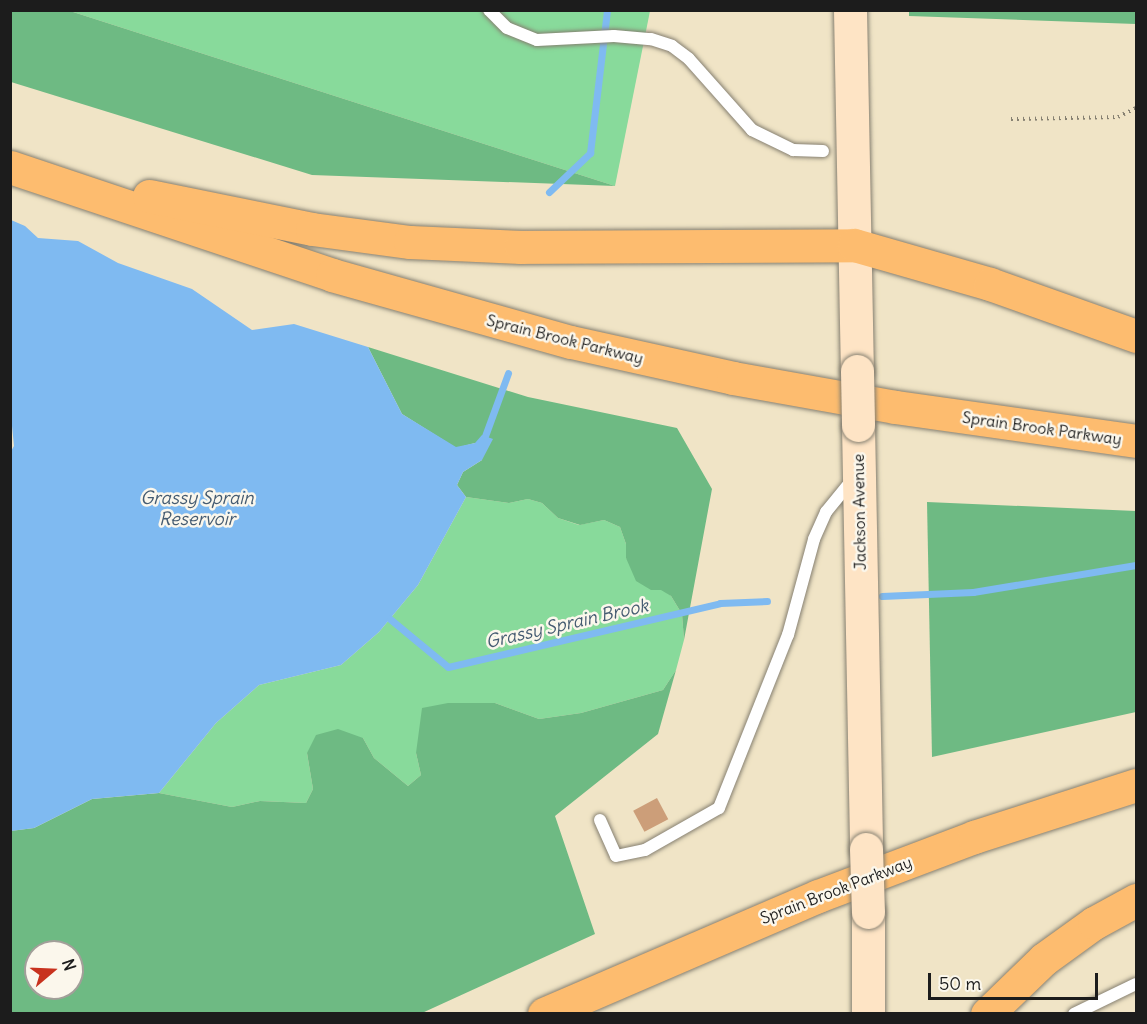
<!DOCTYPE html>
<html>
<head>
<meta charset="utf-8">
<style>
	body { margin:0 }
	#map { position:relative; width:1147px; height:1024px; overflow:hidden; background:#f0e4c6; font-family:Delius,sans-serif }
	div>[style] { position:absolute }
	.green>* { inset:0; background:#88da9b }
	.forest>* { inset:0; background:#6eba83 }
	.water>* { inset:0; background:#7fbaf1 }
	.stream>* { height:7px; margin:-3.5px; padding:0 3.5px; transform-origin:3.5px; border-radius:3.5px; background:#7fbaf1 }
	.building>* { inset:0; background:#cc9e79; transform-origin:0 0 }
	.path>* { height:4px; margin-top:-2px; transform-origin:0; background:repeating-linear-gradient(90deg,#868071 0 1.5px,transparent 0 6px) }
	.roads { filter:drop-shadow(0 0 2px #868071) drop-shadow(0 0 2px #868071) }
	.lane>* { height:12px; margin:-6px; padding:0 6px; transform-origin:6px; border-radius:6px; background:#fff }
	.secondary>* { height:33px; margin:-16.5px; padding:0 16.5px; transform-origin:16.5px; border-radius:16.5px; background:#fee4c5 }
	.highway>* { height:33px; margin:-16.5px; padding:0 16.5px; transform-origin:16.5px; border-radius:16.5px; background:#fdbc6f }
	.bridges { filter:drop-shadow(0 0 2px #868071) drop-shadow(0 0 2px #868071) }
	.secondary-bridge>* { height:33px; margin:-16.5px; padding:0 16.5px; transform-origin:16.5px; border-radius:16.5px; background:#fee4c5 }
	span { translate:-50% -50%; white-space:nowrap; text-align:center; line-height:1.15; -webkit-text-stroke:5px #fbf7ec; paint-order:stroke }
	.street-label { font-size:16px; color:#1c1c1c }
	.water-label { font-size:18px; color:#445b71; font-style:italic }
	.frame { position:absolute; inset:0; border:12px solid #1c1c1c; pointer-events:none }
	.north { position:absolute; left:24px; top:940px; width:60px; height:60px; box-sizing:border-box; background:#fbf7ec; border:2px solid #a29f99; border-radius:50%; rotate:71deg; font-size:16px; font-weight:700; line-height:24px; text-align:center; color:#1c1c1c }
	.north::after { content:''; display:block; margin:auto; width:21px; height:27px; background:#c8321e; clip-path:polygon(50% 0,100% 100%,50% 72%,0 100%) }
	.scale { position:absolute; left:928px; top:973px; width:170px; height:27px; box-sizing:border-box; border:3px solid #1c1c1c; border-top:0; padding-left:8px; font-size:18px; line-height:21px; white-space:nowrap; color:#1c1c1c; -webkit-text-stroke:4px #fbf7ec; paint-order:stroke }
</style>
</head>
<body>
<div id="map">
	<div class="green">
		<i style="clip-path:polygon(70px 11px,650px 11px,615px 186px)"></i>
		<i style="clip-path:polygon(466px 497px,509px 503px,528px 499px,542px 503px,558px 518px,579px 525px,604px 520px,620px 527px,626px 544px,626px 558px,671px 596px,682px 614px,684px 640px,676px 670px,663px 690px,581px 713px,539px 719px,495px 703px,416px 753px,421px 775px,408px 786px,374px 758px,363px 738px,307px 753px,313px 789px,306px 803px,260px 801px,232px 807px,159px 793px,216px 723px,259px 685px,341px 665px,379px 632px,418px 585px)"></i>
	</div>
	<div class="forest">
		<i style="clip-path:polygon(10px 11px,70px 11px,615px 186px,312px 175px,11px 82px)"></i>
		<i style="clip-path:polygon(909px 11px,1136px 11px,1136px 24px,909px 16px)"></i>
		<i style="clip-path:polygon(368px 347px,528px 397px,677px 428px,712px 489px,684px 640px,682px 614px,671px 596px,661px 590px,651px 590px,636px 581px,626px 558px,626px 544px,620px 527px,604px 520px,580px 525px,558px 518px,542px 503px,528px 499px,509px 503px,466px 497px,457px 485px,463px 472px,482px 460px,475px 443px,456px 448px,402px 414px)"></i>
		<i style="clip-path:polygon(927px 502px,1136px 511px,1136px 712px,932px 757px)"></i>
		<i style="clip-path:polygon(evenodd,676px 670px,658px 734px,555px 816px,595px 934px,422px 1013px,11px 1013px,10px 831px,34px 828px,92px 799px,159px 793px,232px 807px,260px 801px,306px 803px,313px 789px,307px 753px,316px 735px,338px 729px,363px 738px,374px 758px,408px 786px,421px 775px,416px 753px,422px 708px,448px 703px,495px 703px,539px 719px,581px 713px,663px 690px,676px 670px,36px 952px,72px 952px,72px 988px,36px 988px,36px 952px)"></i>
	</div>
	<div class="water">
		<i style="clip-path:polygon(11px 220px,25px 226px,38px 238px,78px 241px,118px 263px,192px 289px,252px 330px,294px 324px,368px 347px,402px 414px,456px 447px,475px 443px,482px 435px,493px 439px,482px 460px,463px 472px,457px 485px,466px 497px,418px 585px,379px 632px,341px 665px,259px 685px,216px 723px,159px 793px,92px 799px,34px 828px,11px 831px,10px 453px,14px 446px,10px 406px)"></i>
	</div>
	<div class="stream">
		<i style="left:549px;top:192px;width:57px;rotate:-43.6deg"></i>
		<i style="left:590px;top:153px;width:144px;rotate:-83.2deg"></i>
		<i style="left:485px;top:436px;width:67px;rotate:-69.9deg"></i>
		<i style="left:882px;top:596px;width:91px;rotate:-2.5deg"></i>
		<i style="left:973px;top:592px;width:165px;rotate:-9.4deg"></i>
		<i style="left:390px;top:619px;width:75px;rotate:39.6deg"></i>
		<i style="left:448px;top:667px;width:279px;rotate:-13.2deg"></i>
		<i style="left:720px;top:603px;width:47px;rotate:-2.4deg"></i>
	</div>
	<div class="building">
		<i style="left:657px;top:798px;width:24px;height:27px;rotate:62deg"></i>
	</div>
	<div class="path">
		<i style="left:1011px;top:119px;width:107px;rotate:-1.1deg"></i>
		<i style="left:1118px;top:117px;width:20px;rotate:-27deg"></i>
	</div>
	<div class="roads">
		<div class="lane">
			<i style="left:489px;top:10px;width:25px;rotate:45deg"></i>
			<i style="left:507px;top:28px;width:32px;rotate:22deg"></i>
			<i style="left:537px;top:40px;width:77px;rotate:-3deg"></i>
			<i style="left:614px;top:36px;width:37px;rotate:5deg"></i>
			<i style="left:651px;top:39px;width:22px;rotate:18deg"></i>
			<i style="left:672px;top:46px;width:21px;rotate:37deg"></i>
			<i style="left:689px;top:59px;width:95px;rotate:48.4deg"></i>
			<i style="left:752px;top:130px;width:46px;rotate:26deg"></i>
			<i style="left:793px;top:150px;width:30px;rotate:2deg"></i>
			<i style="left:600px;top:820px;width:39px;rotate:66deg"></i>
			<i style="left:616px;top:856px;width:30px;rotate:-12deg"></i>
			<i style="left:645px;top:850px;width:85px;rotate:-29.6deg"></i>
			<i style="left:719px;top:808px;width:186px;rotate:-68.3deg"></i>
			<i style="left:788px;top:635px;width:99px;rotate:-74.8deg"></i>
			<i style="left:814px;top:539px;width:30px;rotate:-66deg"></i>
			<i style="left:826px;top:512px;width:41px;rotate:-50.9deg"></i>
			<i style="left:1074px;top:1014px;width:69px;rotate:-25.8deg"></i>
		</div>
		<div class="secondary">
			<i style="left:850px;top:10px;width:361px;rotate:88.9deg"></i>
			<i style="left:858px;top:425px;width:424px;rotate:88.9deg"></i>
			<i style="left:868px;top:912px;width:102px;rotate:90deg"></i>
		</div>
		<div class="highway">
			<i style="left:10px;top:167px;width:340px;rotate:18.5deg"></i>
			<i style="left:332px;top:275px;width:248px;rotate:15.7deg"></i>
			<i style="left:571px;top:342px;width:166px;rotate:12.5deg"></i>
			<i style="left:733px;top:378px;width:165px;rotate:10.1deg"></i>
			<i style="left:895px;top:407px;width:243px;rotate:8deg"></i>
			<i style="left:149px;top:196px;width:166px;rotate:11.4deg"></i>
			<i style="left:312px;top:229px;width:99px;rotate:7.6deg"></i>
			<i style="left:410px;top:242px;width:111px;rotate:2.6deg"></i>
			<i style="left:521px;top:247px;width:333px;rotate:-0.3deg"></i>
			<i style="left:854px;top:245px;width:141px;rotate:16deg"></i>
			<i style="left:990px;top:284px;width:155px;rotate:19.6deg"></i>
			<i style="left:544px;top:1014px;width:298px;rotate:-23.3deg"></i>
			<i style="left:818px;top:896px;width:167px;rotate:-20.7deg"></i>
			<i style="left:974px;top:837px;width:170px;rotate:-17.8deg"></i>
			<i style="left:987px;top:1014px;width:79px;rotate:-44deg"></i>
			<i style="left:1044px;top:959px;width:62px;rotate:-35.8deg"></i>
			<i style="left:1094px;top:923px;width:48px;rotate:-28.7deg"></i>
		</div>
	</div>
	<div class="bridges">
		<div class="secondary-bridge">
			<i style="left:857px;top:371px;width:54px;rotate:88.9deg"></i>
			<i style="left:866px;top:849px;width:63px;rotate:88.2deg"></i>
		</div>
	</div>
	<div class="street-label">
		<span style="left:565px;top:339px;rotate:14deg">Sprain Brook Parkway</span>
		<span style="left:1042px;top:428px;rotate:8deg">Sprain Brook Parkway</span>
		<span style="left:859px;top:512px;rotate:-91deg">Jackson Avenue</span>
		<span style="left:836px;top:890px;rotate:-21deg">Sprain Brook Parkway</span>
	</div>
	<div class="water-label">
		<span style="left:197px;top:509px">Grassy Sprain<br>Reservoir</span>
		<span style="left:567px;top:624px;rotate:-13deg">Grassy Sprain Brook</span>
	</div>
	<div class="frame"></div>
	<div class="north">N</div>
	<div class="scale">50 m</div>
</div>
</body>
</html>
